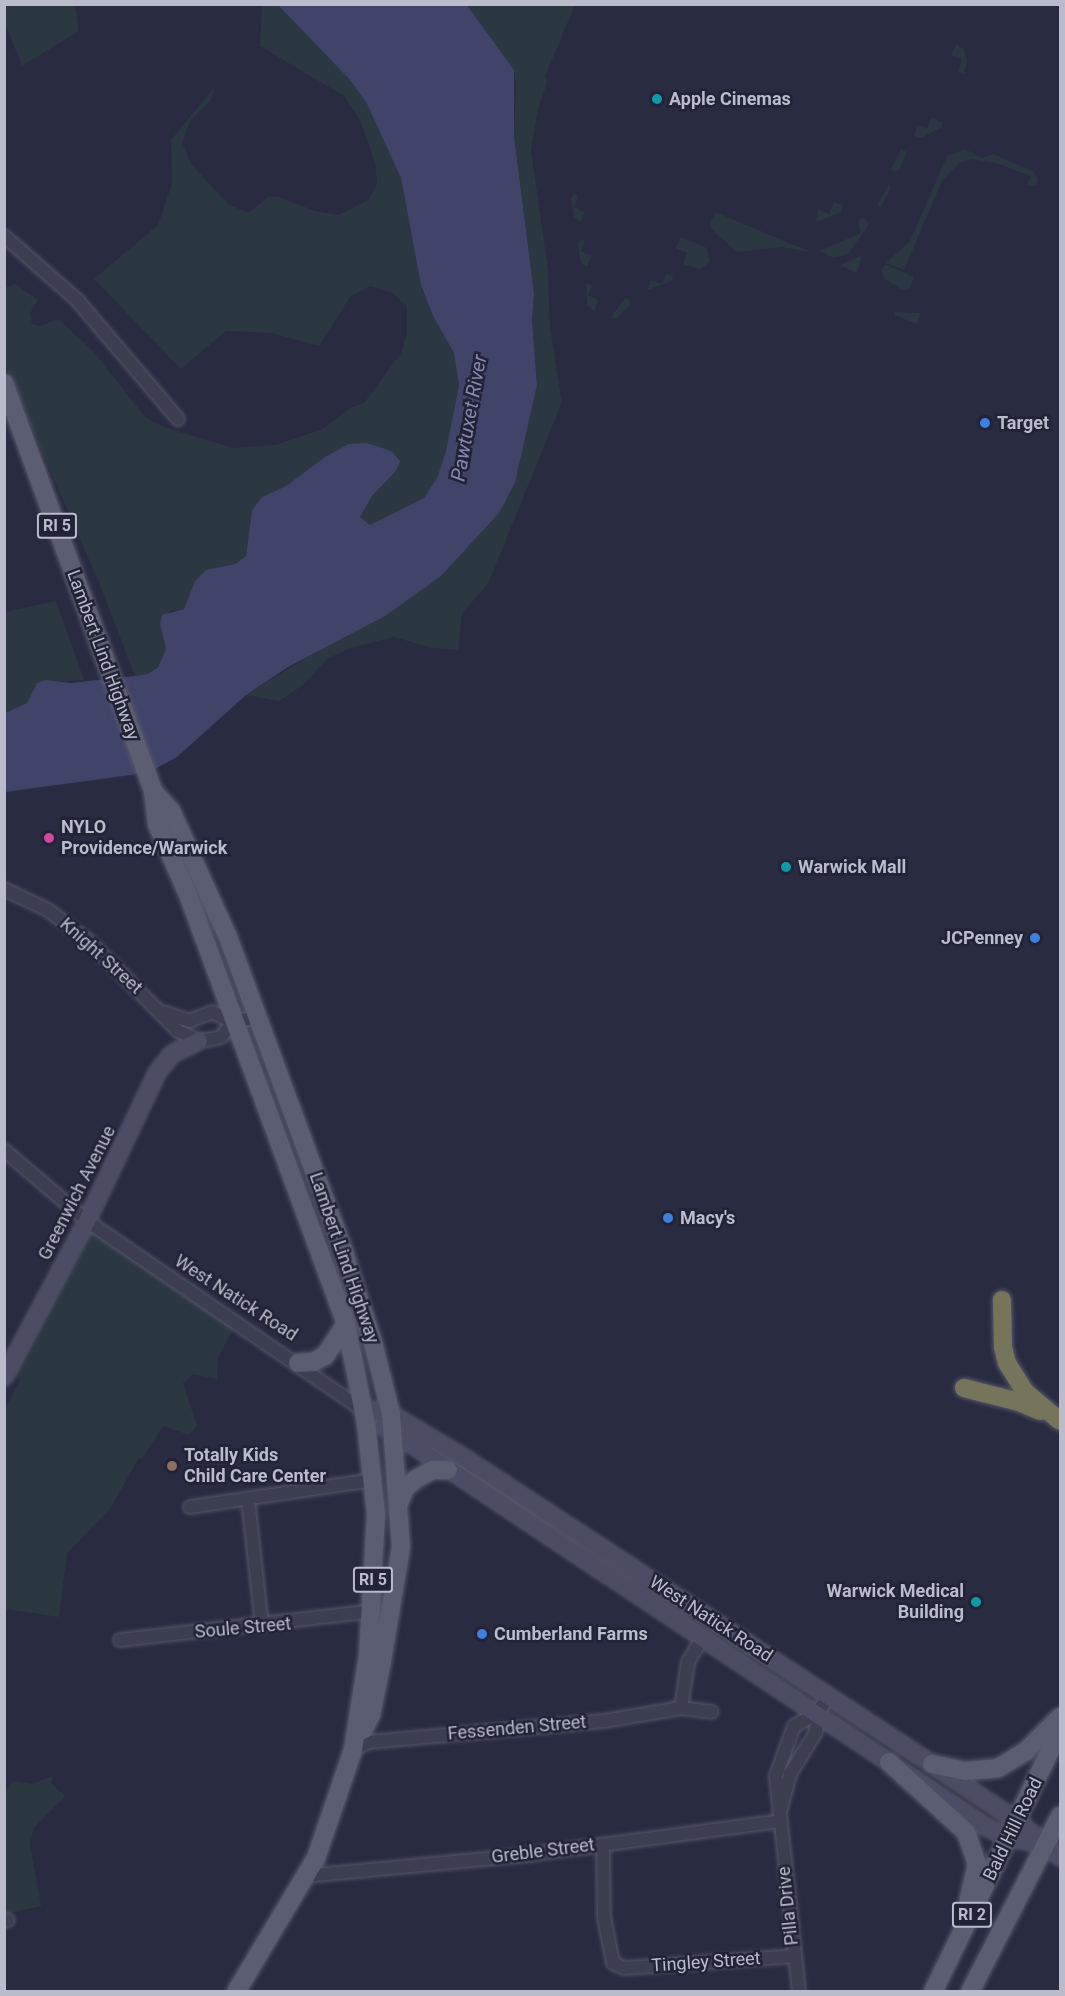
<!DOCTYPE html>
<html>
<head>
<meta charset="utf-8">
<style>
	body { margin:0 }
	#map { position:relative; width:1065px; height:1996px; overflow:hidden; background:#292b41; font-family:Roboto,sans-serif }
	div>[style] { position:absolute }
	.green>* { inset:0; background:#2b3842 }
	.water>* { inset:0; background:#404469 }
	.roads { filter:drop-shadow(0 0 2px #555668) drop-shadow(0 0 2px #555668) }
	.street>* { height:12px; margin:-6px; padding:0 6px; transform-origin:6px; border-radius:6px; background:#3d3f51 }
	.secondary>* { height:16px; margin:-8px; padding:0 8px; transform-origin:8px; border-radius:8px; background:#4c4c64 }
	.primary>* { height:18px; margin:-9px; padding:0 9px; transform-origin:9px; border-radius:9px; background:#5b5d71 }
	.highway>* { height:18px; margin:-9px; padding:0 9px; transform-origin:9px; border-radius:9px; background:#76755b }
	.dots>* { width:16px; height:16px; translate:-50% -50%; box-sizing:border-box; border:3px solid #222336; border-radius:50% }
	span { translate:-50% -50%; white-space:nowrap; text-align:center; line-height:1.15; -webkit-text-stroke:5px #222336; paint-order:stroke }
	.shield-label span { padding:2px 4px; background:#222336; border:2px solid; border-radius:4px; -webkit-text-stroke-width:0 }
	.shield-label { font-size:16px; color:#babbcb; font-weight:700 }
	.poi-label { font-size:18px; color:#babbcb; font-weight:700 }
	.left { translate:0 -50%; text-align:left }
	.right { translate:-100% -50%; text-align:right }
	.street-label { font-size:18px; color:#babbcb }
	.water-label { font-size:20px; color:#8488b0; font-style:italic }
	.frame { position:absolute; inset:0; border:6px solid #babbcb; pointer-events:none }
</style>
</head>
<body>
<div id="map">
	<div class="green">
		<i style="clip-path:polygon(5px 4px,75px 5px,79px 31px,22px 66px,5px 23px)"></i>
		<i style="clip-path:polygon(262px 5px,278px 5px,351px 81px,367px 104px,401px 178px,421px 285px,433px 316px,454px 353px,459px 385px,446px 451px,437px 478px,424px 498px,370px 525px,360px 517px,372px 496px,396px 471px,325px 457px,286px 486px,262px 497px,252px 510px,246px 555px,235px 564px,206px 570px,195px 581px,184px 609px,170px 611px,160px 624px,166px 649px,158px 666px,148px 674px,135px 676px,100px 585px,5px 366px,4px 288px,16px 284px,38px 300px,30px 313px,32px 324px,40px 326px,58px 319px,94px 352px,145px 417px,164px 427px,233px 448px,275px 445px,323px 429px,350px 408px,364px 403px,401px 353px,407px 333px,407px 306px,392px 293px,370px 286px,350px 297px,319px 346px,272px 333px,226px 331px,181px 369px,94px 279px,158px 225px,172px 183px,171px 140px,215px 87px,210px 101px,190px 121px,182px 142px,191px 164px,228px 204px,248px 213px,269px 196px,279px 197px,315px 211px,339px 215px,368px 200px,377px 184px,375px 163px,360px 120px,344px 96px,260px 46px)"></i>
		<i style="clip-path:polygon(467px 5px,575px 5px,545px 76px,547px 83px,538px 109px,531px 150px,548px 270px,550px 328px,562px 402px,488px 584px,462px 613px,458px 650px,432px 648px,394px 637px,350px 648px,327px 659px,303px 685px,279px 701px,246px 695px,441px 576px,499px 513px,515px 483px,537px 385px,532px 320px,534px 293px,514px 136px,516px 85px,514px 70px)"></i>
		<i style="clip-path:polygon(957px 44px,964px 50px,967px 60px,964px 74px,958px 71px,962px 59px,951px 55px)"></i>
		<i style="clip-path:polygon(932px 118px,942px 122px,942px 127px,921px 138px,914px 136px,917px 125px,927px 128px)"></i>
		<i style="clip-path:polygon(901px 149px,907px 152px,899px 171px,894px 172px,891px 169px)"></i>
		<i style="clip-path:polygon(965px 149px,982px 158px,993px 154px,1033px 171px,1038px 179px,1036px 186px,1027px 186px,1031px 176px,996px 163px,971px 159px,959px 163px,942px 181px,904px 270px,886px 263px,910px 241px,947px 156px)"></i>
		<i style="clip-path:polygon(889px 184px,891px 187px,880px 208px,877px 205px)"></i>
		<i style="clip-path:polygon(574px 194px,578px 196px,574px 207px,585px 212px,580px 222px,574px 217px,571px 198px)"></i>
		<i style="clip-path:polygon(834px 202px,842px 205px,842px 212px,816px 222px,818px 209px,829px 214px)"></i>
		<i style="clip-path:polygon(717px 212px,729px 218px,813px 253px,783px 247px,737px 252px,711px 229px,710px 221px)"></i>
		<i style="clip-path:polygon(863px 217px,869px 224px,848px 254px,834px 258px,819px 251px,861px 233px,858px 222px)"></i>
		<i style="clip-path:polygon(681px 237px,707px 248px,710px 262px,700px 269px,683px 264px,687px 253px,676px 248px)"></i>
		<i style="clip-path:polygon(581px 239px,585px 241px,581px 251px,592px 256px,587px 267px,581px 263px,577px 243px)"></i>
		<i style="clip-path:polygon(862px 255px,857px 273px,842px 266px,842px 265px)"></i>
		<i style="clip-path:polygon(885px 264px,914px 277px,909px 289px,902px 290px,885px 279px,881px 271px)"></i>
		<i style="clip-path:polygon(666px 274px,673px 276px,672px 281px,647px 290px,651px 280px,662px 284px)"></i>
		<i style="clip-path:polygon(586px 283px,592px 286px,588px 295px,598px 300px,594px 311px,587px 305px)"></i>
		<i style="clip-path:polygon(625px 298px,630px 300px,630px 305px,615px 319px,611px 317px)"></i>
		<i style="clip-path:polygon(895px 312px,921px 313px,917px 324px,894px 315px)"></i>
		<i style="clip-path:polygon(56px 601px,84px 680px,37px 683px,27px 703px,5px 713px,4px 612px)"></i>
		<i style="clip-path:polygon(86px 1222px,240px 1318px,218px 1357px,217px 1379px,193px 1374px,183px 1383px,197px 1426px,189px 1435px,163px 1426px,142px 1459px,139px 1458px,110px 1509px,67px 1553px,59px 1617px,5px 1609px,4px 1411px,20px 1380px,8px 1372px)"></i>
		<i style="clip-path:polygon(53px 1776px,51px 1783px,65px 1796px,34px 1828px,30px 1843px,41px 1906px,5px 1914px,5px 1794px,13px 1781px,32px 1784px)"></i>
	</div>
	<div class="water">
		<i style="clip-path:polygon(278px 5px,467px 5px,514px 70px,514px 136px,534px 293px,532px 320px,537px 385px,515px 483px,499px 513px,441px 576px,385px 616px,288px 667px,246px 695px,177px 757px,153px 770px,131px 775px,5px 792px,5px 713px,27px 703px,37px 683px,46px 680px,71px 683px,135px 676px,148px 674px,158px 667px,166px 649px,160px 624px,162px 615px,184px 609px,195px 581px,206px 570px,235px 564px,246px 556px,252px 510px,262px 497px,286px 486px,325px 457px,349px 444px,367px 443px,391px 451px,400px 461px,396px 471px,372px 496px,360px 517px,370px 525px,424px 498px,437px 478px,446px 451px,459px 385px,454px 353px,433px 316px,421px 285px,401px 178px,367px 104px,351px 81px)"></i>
	</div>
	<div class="roads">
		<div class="street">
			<i style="left:4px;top:236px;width:97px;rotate:41.2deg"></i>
			<i style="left:77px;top:300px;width:156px;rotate:49.7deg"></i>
			<i style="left:4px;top:889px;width:49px;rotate:25.5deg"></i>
			<i style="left:48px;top:910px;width:53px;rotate:37.3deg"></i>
			<i style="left:90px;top:942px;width:125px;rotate:45.3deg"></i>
			<i style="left:178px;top:1031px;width:23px;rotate:25deg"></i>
			<i style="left:199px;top:1041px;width:13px;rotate:-9deg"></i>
			<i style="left:212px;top:1039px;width:9px;rotate:-13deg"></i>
			<i style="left:221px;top:1037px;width:19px;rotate:-51deg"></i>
			<i style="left:233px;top:1022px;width:25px;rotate:-12deg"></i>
			<i style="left:163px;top:1012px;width:28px;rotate:19deg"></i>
			<i style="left:189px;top:1021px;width:25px;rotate:-21deg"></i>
			<i style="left:212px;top:1012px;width:23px;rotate:25deg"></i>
			<i style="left:4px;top:1150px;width:109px;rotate:40.5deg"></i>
			<i style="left:87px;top:1221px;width:333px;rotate:34.4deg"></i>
			<i style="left:248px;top:1499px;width:128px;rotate:83.7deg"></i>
			<i style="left:190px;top:1507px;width:184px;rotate:-8.4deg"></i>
			<i style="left:120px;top:1640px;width:248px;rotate:-6.5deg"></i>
			<i style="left:681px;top:1708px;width:47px;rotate:-81.3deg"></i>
			<i style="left:688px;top:1662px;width:29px;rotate:-59deg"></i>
			<i style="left:353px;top:1750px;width:18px;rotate:-27deg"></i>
			<i style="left:369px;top:1742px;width:236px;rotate:-5.1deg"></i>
			<i style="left:604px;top:1721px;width:78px;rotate:-9.6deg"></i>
			<i style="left:681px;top:1708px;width:31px;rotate:7deg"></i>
			<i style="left:781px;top:1808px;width:35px;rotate:-75deg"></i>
			<i style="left:790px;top:1774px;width:49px;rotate:-58.2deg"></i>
			<i style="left:816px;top:1732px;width:19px;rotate:-87deg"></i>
			<i style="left:603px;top:1844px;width:73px;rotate:89.2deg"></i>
			<i style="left:604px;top:1917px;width:47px;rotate:78.9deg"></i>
			<i style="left:613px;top:1963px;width:12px;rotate:24deg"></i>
			<i style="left:624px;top:1968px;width:170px;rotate:-4deg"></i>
			<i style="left:306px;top:1876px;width:214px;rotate:-5.4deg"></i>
			<i style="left:519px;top:1856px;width:263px;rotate:-7.6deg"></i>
			<i style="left:4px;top:1921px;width:4px;rotate:-14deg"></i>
			<i style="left:799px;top:1992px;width:217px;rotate:-96.1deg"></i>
			<i style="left:776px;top:1776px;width:53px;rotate:-70.2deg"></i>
			<i style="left:794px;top:1726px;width:26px;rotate:-29deg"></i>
			<i style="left:817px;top:1713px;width:19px;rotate:-55deg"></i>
		</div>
		<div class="secondary">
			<i style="left:4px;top:1377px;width:177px;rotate:-62deg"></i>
			<i style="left:87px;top:1221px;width:164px;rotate:-64.7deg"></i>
			<i style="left:157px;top:1073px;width:24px;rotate:-52deg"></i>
			<i style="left:172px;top:1054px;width:30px;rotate:-26deg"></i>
			<i style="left:362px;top:1409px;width:29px;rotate:10deg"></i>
			<i style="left:391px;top:1414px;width:87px;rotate:31deg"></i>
			<i style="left:466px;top:1459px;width:557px;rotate:33.21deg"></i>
			<i style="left:932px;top:1764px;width:102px;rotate:33.8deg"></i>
			<i style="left:1017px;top:1821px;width:56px;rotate:39.9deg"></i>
			<i style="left:384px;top:1426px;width:723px;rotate:33.67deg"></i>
			<i style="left:986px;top:1827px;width:26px;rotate:25deg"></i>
			<i style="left:1010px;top:1838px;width:38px;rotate:11deg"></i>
		</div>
		<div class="primary">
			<i style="left:4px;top:383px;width:434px;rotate:69.9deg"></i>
			<i style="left:153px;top:791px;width:33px;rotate:83deg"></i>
			<i style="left:157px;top:824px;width:80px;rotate:66.3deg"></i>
			<i style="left:189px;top:897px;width:455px;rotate:69.8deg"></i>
			<i style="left:346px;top:1324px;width:101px;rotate:78.6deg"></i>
			<i style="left:366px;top:1423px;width:92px;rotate:83.7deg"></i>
			<i style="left:376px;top:1514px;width:142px;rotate:93.2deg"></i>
			<i style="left:368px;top:1656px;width:95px;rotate:99.1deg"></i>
			<i style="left:353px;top:1750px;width:114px;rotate:108.9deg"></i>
			<i style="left:316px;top:1858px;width:156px;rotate:120.8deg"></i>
			<i style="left:153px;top:791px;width:27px;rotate:48deg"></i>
			<i style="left:171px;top:811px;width:138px;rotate:65.7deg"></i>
			<i style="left:228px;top:937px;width:337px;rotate:69.8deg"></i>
			<i style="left:344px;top:1253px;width:95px;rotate:72.1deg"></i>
			<i style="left:373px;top:1343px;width:73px;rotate:75.8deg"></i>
			<i style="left:391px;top:1414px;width:133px;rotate:85.7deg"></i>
			<i style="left:401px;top:1547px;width:116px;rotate:99.5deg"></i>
			<i style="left:382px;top:1661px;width:55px;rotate:101.5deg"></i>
			<i style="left:371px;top:1715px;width:17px;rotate:118deg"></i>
			<i style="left:298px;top:1363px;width:15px;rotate:-4deg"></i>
			<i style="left:313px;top:1362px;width:13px;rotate:-27deg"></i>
			<i style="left:325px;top:1356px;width:38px;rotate:-57deg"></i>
			<i style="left:399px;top:1503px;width:16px;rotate:-68deg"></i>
			<i style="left:405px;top:1488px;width:14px;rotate:-39deg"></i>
			<i style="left:416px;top:1479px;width:18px;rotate:-29deg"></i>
			<i style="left:432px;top:1470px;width:16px"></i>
			<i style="left:889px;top:1762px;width:104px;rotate:42.3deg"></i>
			<i style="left:966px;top:1832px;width:34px;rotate:71deg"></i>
			<i style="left:977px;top:1864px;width:37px;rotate:103deg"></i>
			<i style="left:932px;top:1764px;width:35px;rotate:12deg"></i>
			<i style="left:966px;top:1771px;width:32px;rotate:-5deg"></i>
			<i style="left:998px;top:1768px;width:33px;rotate:-31deg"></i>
			<i style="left:1026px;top:1751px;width:48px;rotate:-45deg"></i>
			<i style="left:933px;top:1992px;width:290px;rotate:-64.1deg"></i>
			<i style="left:970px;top:1992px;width:198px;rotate:-62.9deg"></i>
		</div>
		<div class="highway">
			<i style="left:1002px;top:1300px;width:47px;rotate:88.8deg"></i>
			<i style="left:1003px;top:1347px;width:16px;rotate:76deg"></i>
			<i style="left:1007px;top:1363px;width:34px;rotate:58deg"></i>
			<i style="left:1025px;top:1392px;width:45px;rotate:39.6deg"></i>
			<i style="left:964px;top:1388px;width:57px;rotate:14.3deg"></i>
			<i style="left:1019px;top:1402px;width:23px;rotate:23deg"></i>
		</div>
	</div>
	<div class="dots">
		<i style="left:657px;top:99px;background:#0f9aa8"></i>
		<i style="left:985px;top:423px;background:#3f7fe0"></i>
		<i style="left:49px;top:838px;background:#d1479c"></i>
		<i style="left:786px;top:867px;background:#0f9aa8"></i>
		<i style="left:1035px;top:938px;background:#3f7fe0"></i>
		<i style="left:668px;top:1218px;background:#3f7fe0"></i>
		<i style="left:172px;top:1466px;background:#8d6e63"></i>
		<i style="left:976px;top:1602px;background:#0f9aa8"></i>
		<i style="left:482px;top:1634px;background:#3f7fe0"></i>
	</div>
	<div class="shield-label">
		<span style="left:57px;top:526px">RI 5</span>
		<span style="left:373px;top:1580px">RI 5</span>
		<span style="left:972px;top:1915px">RI 2</span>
	</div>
	<div class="poi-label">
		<span class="left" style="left:669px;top:99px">Apple Cinemas</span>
		<span class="left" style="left:997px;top:423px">Target</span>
		<span class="left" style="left:61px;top:838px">NYLO<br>Providence/Warwick</span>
		<span class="left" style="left:798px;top:867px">Warwick Mall</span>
		<span class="right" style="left:1023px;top:938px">JCPenney</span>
		<span class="left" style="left:680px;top:1218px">Macy's</span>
		<span class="left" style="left:184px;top:1466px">Totally Kids<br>Child Care Center</span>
		<span class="right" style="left:964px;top:1602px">Warwick Medical<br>Building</span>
		<span class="left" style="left:494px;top:1634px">Cumberland Farms</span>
	</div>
	<div class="street-label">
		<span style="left:103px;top:655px;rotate:70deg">Lambert Lind Highway</span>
		<span style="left:101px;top:956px;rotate:42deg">Knight Street</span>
		<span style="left:77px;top:1193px;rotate:-63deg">Greenwich Avenue</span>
		<span style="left:344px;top:1258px;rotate:71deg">Lambert Lind Highway</span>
		<span style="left:236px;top:1298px;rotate:33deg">West Natick Road</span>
		<span style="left:711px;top:1619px;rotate:33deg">West Natick Road</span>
		<span style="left:243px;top:1628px;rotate:-5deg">Soule Street</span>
		<span style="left:517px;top:1728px;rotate:-5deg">Fessenden Street</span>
		<span style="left:1013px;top:1829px;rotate:-64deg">Bald Hill Road</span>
		<span style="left:543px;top:1851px;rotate:-7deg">Greble Street</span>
		<span style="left:788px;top:1906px;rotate:-96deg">Pilla Drive</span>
		<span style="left:706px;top:1962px;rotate:-4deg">Tingley Street</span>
	</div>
	<div class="water-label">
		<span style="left:469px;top:418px;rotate:-80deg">Pawtuxet River</span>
	</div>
	<div class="frame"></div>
</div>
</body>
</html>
